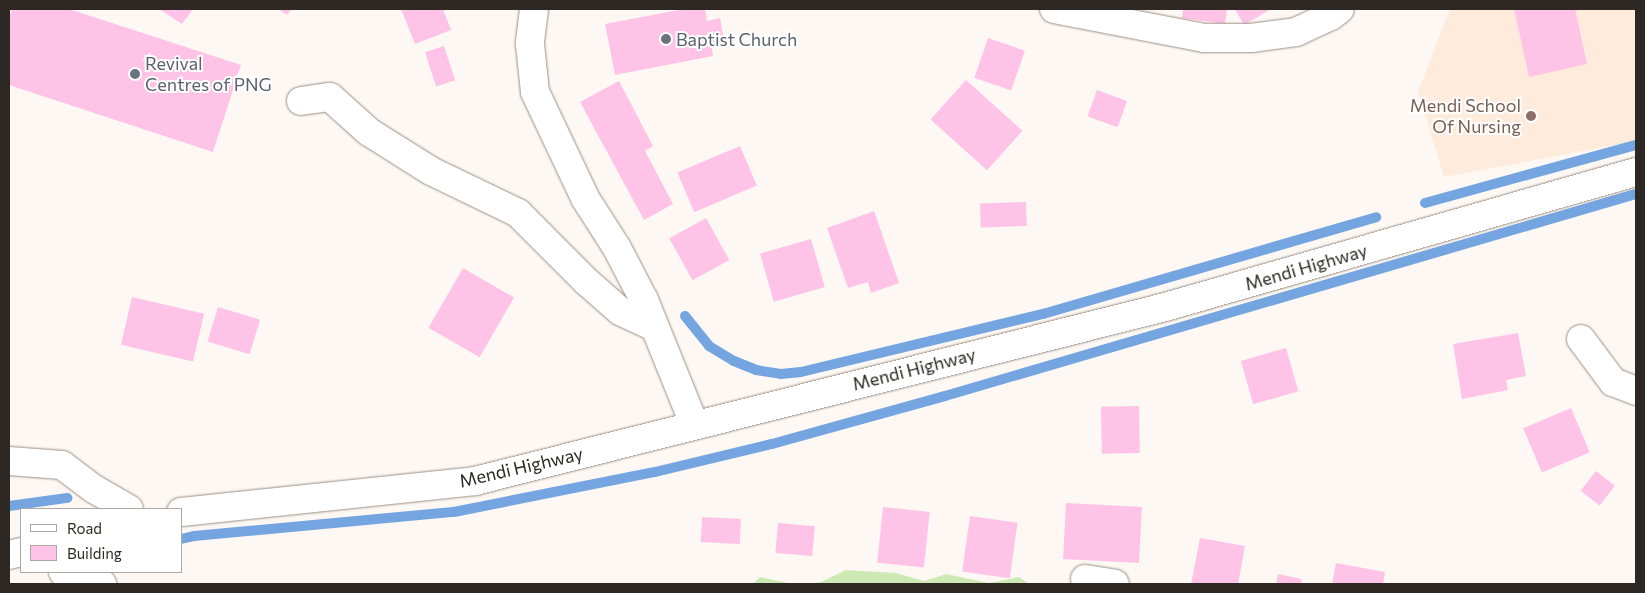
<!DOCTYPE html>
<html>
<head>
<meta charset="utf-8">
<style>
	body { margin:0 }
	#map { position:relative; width:1645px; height:593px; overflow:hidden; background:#fdf8f3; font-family:Commissioner,sans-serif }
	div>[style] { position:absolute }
	.education>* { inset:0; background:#ffebdc }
	.green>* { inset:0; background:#ceeab4 }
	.stream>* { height:10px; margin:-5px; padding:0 5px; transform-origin:5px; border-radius:5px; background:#75a5e1 }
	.building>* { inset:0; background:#ffc3e8; transform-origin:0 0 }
	.roads { filter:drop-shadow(0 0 1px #9b8f85) drop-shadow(0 0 1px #9b8f85) }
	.minor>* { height:28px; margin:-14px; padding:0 14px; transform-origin:14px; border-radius:14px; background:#fff }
	.major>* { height:28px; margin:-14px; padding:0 14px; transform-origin:14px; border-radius:14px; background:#fff }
	.dots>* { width:14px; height:14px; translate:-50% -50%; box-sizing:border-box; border:2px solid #fff; border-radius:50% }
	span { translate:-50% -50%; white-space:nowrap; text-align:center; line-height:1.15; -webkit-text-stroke:4px #fff; paint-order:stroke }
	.worship-label { font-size:18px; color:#5b616d }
	.left { translate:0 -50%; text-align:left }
	.education-label { font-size:18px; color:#785e54 }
	.right { translate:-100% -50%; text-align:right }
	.street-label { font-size:18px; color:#2d2824 }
	.frame { position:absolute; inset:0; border:10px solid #2d2824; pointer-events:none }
	.legend { position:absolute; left:20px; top:508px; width:162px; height:65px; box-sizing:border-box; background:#fff; border:1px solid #aba9a7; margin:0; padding:6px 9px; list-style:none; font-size:15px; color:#2d2824 }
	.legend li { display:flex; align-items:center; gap:10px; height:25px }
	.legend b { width:25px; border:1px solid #aba9a7 }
</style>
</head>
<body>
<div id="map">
	<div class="education">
		<i style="clip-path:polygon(1450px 9px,1636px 9px,1636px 141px,1444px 177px,1418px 92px)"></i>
	</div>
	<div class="green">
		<i style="clip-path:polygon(846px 570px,896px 573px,924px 581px,946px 574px,989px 583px,1019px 577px,1029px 584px,808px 584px,821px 582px)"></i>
		<i style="clip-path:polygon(760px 577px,793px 584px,753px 584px)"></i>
	</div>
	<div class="stream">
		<i style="left:1425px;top:203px;width:219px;rotate:-15.4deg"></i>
		<i style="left:685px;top:316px;width:38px;rotate:51deg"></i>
		<i style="left:709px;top:346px;width:29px;rotate:31deg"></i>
		<i style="left:734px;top:361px;width:24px;rotate:22deg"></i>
		<i style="left:756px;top:370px;width:25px;rotate:9deg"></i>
		<i style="left:781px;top:374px;width:20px;rotate:-6deg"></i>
		<i style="left:801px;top:372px;width:249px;rotate:-13.5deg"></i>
		<i style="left:1043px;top:314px;width:347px;rotate:-16.2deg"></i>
		<i style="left:9px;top:506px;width:59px;rotate:-7.9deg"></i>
		<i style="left:181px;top:539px;width:13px;rotate:-13deg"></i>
		<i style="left:194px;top:536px;width:261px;rotate:-5.3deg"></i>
		<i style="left:454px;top:512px;width:205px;rotate:-11.3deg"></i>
		<i style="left:655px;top:472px;width:120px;rotate:-13.5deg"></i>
		<i style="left:772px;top:444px;width:180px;rotate:-15.5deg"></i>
		<i style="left:945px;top:396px;width:720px;rotate:-16.3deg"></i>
	</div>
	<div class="building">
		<i style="clip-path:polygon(12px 9px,69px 9px,241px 65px,213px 152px,9px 85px,9px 17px)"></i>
		<i style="clip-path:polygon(159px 9px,193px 9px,182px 24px)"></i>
		<i style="clip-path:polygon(278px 9px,292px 9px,287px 15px)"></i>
		<i style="clip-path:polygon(401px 9px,443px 9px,451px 30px,415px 44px)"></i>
		<i style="clip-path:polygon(684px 9px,705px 9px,707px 21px,720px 18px,724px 40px,711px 43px,713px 56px,615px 75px,605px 24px)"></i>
		<i style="clip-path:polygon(1183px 9px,1227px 9px,1225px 24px,1182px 18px)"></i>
		<i style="clip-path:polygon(1235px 9px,1271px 9px,1244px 25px)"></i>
		<i style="clip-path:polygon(1514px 9px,1575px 9px,1587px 64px,1529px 77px)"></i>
		<i style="left:988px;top:38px;width:39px;height:42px;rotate:19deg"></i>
		<i style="left:444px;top:46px;width:36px;height:20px;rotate:72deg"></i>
		<i style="left:966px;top:80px;width:76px;height:53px;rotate:42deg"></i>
		<i style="clip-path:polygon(619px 81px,653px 146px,645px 151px,673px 204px,644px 220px,580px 102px)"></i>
		<i style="left:1097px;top:90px;width:32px;height:28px;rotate:20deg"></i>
		<i style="left:740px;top:146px;width:43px;height:68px;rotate:67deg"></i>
		<i style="left:1026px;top:202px;width:24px;height:46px;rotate:88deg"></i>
		<i style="clip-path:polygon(874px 211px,899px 283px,871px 293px,868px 282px,848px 288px,827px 228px)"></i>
		<i style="left:706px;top:218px;width:48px;height:42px;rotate:61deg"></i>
		<i style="left:811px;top:239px;width:50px;height:53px;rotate:74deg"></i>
		<i style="left:463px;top:268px;width:59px;height:69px;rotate:30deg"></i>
		<i style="left:132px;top:297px;width:74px;height:49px;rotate:13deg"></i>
		<i style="left:218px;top:307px;width:44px;height:36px;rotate:17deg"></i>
		<i style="clip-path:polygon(1518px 333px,1526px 376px,1506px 380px,1508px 390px,1462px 399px,1453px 344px)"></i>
		<i style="left:1286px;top:348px;width:45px;height:47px;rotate:74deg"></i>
		<i style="left:1139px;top:406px;width:47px;height:38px;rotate:89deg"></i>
		<i style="left:1571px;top:408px;width:48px;height:52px;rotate:67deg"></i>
		<i style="left:1596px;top:471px;width:24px;height:25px;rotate:38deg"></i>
		<i style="left:1066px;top:503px;width:76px;height:56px;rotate:3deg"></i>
		<i style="left:883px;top:507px;width:47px;height:56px;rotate:6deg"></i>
		<i style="left:970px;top:516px;width:48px;height:56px;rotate:8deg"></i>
		<i style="left:702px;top:517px;width:39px;height:25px;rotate:3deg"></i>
		<i style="left:778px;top:523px;width:37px;height:30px;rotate:5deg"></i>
		<i style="clip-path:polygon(1200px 538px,1245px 546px,1238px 584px,1191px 584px)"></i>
		<i style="clip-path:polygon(1336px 563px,1385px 572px,1383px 584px,1332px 584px)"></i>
		<i style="clip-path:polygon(1278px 574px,1302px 579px,1301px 584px,1276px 584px)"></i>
	</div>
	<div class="roads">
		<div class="minor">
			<i style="left:534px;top:9px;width:35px;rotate:97deg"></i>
			<i style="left:530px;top:44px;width:48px;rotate:84.1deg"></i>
			<i style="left:535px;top:92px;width:117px;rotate:64.7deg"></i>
			<i style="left:585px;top:198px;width:59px;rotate:57.4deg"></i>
			<i style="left:617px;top:248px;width:59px;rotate:62.6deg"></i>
			<i style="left:644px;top:300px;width:134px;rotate:68deg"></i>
			<i style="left:1054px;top:9px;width:153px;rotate:10.9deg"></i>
			<i style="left:1204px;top:38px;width:47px"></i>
			<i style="left:1251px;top:38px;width:45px;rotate:-7.6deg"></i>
			<i style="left:1296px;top:32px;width:38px;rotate:-25deg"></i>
			<i style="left:1331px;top:16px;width:11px;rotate:-38deg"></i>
			<i style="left:301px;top:101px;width:29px;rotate:-8deg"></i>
			<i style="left:330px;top:97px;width:52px;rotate:41.9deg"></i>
			<i style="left:369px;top:132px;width:73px;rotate:32.2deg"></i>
			<i style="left:431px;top:171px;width:97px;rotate:25.8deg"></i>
			<i style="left:518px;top:213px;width:98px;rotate:45deg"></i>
			<i style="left:587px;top:282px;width:44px;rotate:41.3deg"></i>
			<i style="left:620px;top:311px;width:38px;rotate:25deg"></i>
			<i style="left:1581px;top:339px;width:54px;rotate:53.3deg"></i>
			<i style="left:1613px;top:382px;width:25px;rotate:21deg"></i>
			<i style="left:9px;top:461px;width:53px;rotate:4.3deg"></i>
			<i style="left:62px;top:465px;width:40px;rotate:37deg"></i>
			<i style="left:94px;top:489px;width:40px;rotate:29.7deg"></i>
			<i style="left:63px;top:572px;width:41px;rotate:17.1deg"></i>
			<i style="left:1085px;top:579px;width:30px;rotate:9deg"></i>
		</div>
		<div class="major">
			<i style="left:181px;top:512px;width:296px;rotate:-6deg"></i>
			<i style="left:475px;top:481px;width:712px;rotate:-14.15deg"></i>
			<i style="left:1165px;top:307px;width:490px;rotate:-16deg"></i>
			<i style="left:9px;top:555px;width:12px;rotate:-14deg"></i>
		</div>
	</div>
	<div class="dots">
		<i style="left:666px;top:39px;background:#6b7280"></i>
		<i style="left:135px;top:74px;background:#6b7280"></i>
		<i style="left:1531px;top:116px;background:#8d6e63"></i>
	</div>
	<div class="worship-label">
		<span class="left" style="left:676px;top:39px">Baptist Church</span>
		<span class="left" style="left:145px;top:74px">Revival<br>Centres of PNG</span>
	</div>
	<div class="education-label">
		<span class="right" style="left:1521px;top:116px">Mendi School<br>Of Nursing</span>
	</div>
	<div class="street-label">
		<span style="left:1306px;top:267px;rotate:-16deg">Mendi Highway</span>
		<span style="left:914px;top:369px;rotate:-14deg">Mendi Highway</span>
		<span style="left:521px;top:467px;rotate:-13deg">Mendi Highway</span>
	</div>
	<div class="frame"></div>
	<ul class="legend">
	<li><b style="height:6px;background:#fff"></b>Road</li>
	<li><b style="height:14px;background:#ffc3e8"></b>Building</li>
	</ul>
</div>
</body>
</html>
